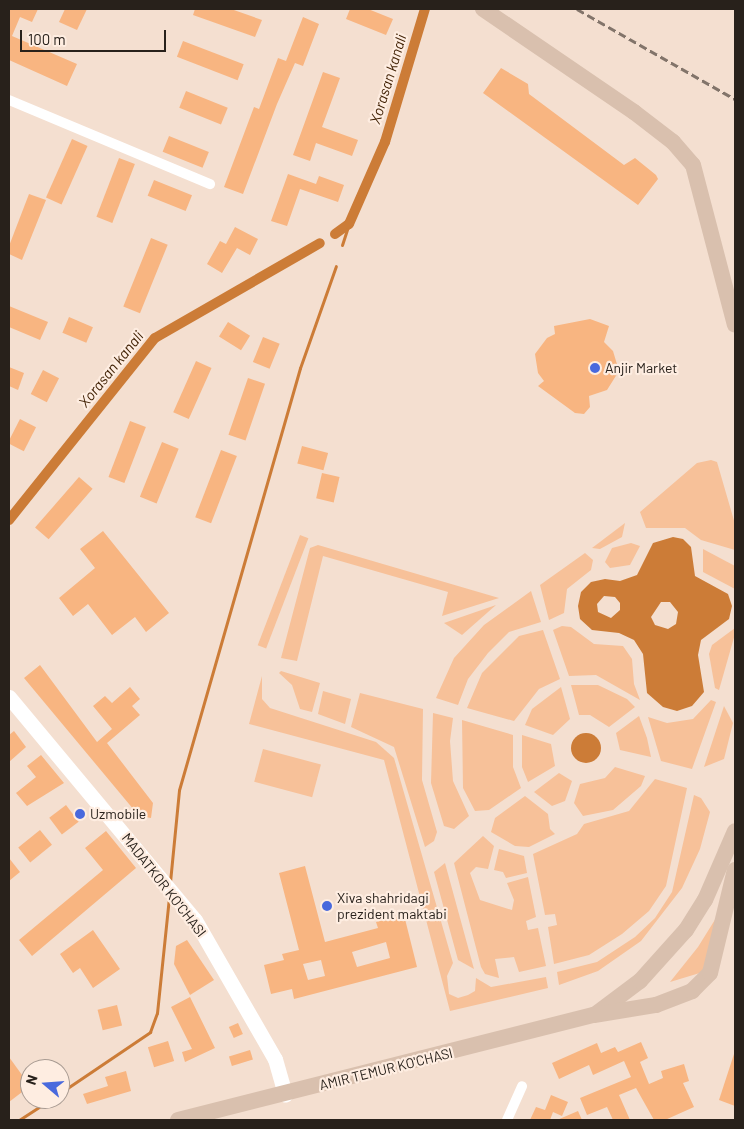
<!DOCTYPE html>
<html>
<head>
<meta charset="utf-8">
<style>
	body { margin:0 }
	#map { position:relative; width:744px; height:1129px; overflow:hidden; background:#f4dfd0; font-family:Barlow,sans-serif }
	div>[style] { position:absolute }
	.green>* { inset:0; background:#f7c199; transform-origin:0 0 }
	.water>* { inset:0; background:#cc7c37 }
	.round { border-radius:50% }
	.stream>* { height:3px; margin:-1.5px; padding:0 1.5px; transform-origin:1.5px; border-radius:1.5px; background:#cc7c37 }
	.canal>* { height:10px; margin:-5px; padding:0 5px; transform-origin:5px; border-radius:5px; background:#cc7c37 }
	.building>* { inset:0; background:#f8b581; transform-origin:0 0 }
	.street>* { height:10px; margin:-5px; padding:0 5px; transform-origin:5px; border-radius:5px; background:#fff }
	.secondary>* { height:15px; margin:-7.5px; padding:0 7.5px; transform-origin:7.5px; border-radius:7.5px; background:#fff }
	.primary>* { height:16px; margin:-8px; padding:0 8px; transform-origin:8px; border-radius:8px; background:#d9c0ae }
	.rail>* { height:3px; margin-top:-1.5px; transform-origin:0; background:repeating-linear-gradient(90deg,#82746a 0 8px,transparent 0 12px) }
	.dots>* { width:14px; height:14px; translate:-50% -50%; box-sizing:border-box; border:2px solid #feede1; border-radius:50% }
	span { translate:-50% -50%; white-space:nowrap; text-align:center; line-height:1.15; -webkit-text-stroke:4.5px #feede1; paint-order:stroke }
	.poi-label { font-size:14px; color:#28211b }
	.left { translate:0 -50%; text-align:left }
	.street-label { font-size:14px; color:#28211b }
	.water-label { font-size:15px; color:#422205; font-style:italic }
	.frame { position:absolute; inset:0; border:10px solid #28211b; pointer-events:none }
	.north { position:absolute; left:20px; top:1059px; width:50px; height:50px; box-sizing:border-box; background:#feede1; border:1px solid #a89b92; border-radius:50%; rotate:288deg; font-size:14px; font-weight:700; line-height:20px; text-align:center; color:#28211b }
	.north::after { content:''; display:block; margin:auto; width:18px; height:22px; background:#4969dd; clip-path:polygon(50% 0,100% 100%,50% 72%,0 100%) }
	.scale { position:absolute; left:20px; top:30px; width:146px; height:22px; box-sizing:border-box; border:2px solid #28211b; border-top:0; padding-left:6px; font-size:15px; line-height:18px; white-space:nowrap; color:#28211b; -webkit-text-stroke:4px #feede1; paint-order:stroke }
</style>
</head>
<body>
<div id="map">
	<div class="green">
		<i style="clip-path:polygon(711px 460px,717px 462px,735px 524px,735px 550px,701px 540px,685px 528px,646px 528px,640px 512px,697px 463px)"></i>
		<i style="clip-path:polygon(625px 523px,622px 537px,600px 549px,592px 548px)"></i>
		<i style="left:300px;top:535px;width:9px;height:118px;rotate:21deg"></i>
		<i style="clip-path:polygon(631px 543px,640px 546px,630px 565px,610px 568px,605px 562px,612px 548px)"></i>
		<i style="clip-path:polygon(318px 545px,499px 598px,442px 616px,448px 592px,323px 556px,297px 661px,281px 658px,310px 548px)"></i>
		<i style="clip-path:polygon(703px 549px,735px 566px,735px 589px,703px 572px)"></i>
		<i style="clip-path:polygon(585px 553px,593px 560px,591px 570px,567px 589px,564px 613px,549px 620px,540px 585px)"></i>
		<i style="clip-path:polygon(531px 591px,541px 622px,509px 632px,488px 653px,468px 679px,458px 705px,436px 698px,454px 658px,484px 625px)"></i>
		<i style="clip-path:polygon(496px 605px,462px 635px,444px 623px)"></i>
		<i style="clip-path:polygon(562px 626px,571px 627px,594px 644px,623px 646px,632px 659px,634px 684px,640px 700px,596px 675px,569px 676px,553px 630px)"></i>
		<i style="clip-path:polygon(735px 628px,735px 634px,719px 690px,715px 688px,709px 654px,712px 645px)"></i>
		<i style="clip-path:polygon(543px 630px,560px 679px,539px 689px,514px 721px,467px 708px,482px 673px,519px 636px)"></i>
		<i style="clip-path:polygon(281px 671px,320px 683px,312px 712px,300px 709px,292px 685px,279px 673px)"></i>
		<i style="clip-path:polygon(262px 676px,262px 699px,270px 708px,376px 742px,394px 758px,453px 963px,447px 976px,449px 994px,458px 998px,468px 995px,475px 991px,476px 978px,491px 987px,546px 977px,548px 988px,450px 1011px,384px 760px,249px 724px)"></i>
		<i style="clip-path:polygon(571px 685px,598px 685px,627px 699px,635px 707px,609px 727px,590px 715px,579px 715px)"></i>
		<i style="clip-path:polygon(561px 687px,570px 719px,553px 735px,525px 725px,532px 709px)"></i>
		<i style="clip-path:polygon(323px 691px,351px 699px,345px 724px,318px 714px)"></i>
		<i style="clip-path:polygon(360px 693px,423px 709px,422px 780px,437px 832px,434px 841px,425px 847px,394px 747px,351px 727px)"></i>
		<i style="clip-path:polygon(711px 700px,716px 702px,692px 769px,661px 761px,648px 717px,667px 723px,693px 719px)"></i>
		<i style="clip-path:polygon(724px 706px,733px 723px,724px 759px,704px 767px)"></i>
		<i style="clip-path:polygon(433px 713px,453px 718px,450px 741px,453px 781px,469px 816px,454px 829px,444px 826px,431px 783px)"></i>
		<i style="clip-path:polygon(639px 716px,647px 738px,651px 757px,620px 750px,616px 733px)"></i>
		<i style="clip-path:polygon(462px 720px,513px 735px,513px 767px,521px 788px,489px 810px,475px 811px,463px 788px)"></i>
		<i style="clip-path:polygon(522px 735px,551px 744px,555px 766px,528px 782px,522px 767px)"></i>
		<i style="left:263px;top:749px;width:60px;height:34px;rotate:15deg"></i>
		<i style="clip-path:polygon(615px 767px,645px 776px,641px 786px,613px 810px,583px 816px,574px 803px,580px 784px,605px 778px)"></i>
		<i style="clip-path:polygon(559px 773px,572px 781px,565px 801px,552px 806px,534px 792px)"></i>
		<i style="clip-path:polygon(655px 779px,687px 788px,666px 886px,649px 911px,622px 934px,589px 955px,554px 964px,548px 927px,557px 925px,555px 914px,545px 915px,533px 854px,577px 834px,584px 824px,629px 811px)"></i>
		<i style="clip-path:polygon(694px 795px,701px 798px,710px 812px,700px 849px,682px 888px,641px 941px,598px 971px,559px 985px,557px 972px,597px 962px,635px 937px,655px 918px,672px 892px)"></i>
		<i style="clip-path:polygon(525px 796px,548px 814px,550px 829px,555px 834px,529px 847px,515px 846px,491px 832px,495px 818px)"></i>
		<i style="clip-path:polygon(483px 836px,494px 846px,488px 869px,476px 867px,470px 873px,480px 900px,512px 910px,514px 900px,507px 883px,528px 877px,536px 917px,526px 921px,528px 930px,538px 928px,546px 966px,519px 972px,514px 957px,495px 959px,499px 978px,485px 974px,481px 967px,454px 863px)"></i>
		<i style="clip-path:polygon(499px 849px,524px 856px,527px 873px,506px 878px,503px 872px,494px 870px)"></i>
		<i style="clip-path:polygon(445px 863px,474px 969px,458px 960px,434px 872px)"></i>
		<i style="clip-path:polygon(721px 910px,703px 972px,670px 982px,698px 947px)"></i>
	</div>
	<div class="water">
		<i style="clip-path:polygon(evenodd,673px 537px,683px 539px,691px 547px,695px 576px,728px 594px,732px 606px,729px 619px,701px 640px,698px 655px,704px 692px,692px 706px,677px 711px,663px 707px,647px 693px,643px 654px,634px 640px,619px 633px,592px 630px,580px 619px,578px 606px,581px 592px,591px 582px,605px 579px,620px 581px,637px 575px,653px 543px,673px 537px,604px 596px,615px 597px,620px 603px,620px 610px,611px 618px,598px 612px,597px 604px,604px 596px,673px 537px,661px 602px,670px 602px,678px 612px,676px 624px,668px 629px,655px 625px,651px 617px,661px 602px)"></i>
		<i class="round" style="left:571px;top:733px;width:30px;height:30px"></i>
	</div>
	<div class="stream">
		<i style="left:342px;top:245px;width:22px;rotate:-72deg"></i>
		<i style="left:170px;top:882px;width:92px;rotate:-84.4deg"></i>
		<i style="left:179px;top:790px;width:439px;rotate:-74deg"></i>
		<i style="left:300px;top:368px;width:108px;rotate:-70.6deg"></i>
		<i style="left:60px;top:1093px;width:109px;rotate:-34.1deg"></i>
		<i style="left:150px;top:1032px;width:20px;rotate:-70deg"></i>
		<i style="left:157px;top:1013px;width:118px;rotate:-84.1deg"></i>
		<i style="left:19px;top:1120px;width:38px;rotate:-33deg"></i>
	</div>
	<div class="canal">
		<i style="left:335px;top:234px;width:17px;rotate:-36deg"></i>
		<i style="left:349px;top:224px;width:90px;rotate:-66.3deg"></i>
		<i style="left:385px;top:142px;width:139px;rotate:-73.3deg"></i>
		<i style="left:9px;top:520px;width:233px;rotate:-51.3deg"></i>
		<i style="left:155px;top:338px;width:190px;rotate:-29.9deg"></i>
	</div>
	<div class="building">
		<i style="clip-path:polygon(9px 9px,38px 9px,32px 22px,20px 17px,12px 36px,77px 64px,67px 86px,9px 60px)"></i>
		<i style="clip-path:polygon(65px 9px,87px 9px,77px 30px,59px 22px)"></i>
		<i style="clip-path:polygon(195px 9px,231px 9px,262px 20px,255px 37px,193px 15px)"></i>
		<i style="clip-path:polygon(350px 9px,368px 9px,393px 19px,386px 35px,346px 19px)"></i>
		<i style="clip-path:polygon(303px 17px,319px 24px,303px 66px,295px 63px,277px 104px,243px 194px,224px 187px,254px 107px,259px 109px,278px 58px,286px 61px)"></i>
		<i style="left:183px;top:41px;width:65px;height:17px;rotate:21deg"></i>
		<i style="clip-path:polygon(501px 68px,528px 84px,529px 94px,624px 165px,635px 158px,656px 175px,658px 179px,638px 205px,483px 93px)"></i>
		<i style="clip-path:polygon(323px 72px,340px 78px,322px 127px,358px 140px,352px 156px,316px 143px,310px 161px,293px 155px)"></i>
		<i style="left:186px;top:91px;width:45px;height:18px;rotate:22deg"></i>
		<i style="left:169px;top:136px;width:43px;height:17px;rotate:22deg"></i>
		<i style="left:72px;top:139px;width:17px;height:64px;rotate:24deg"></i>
		<i style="left:119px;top:158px;width:17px;height:63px;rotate:21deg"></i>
		<i style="clip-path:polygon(288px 174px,316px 184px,319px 176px,344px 185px,338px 202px,300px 189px,287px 226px,271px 221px)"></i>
		<i style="left:154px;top:180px;width:41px;height:17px;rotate:22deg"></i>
		<i style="clip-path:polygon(29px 194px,46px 200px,22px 260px,9px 254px,9px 246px)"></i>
		<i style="clip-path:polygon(235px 227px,258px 239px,250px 255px,237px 248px,222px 273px,207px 264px,220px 241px,226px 244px)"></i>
		<i style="left:151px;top:238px;width:18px;height:74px;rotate:22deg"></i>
		<i style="clip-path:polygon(9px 306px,48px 322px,40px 340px,9px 327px)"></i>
		<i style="left:69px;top:317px;width:26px;height:17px;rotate:23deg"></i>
		<i style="clip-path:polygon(590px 319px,609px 326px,604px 342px,613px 351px,619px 371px,607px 390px,589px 396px,590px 407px,584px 414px,575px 413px,538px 386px,544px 381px,538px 373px,535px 354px,547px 338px,555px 334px,554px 326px)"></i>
		<i style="left:228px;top:322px;width:26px;height:17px;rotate:32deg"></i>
		<i style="left:263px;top:337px;width:18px;height:27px;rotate:22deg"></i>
		<i style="left:196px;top:361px;width:17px;height:56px;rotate:24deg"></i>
		<i style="clip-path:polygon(9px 367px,24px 373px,18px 390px,9px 386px)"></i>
		<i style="left:43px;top:370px;width:18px;height:27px;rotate:27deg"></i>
		<i style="left:248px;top:378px;width:18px;height:60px;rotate:19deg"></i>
		<i style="left:20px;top:419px;width:18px;height:27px;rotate:27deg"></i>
		<i style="left:130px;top:421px;width:17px;height:60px;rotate:21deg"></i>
		<i style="left:162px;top:442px;width:18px;height:59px;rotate:22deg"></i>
		<i style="left:302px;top:446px;width:27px;height:18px;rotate:15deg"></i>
		<i style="left:221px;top:450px;width:17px;height:72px;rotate:21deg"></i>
		<i style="left:322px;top:473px;width:18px;height:26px;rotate:13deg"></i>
		<i style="left:79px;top:477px;width:18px;height:67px;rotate:41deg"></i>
		<i style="clip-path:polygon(103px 531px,169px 613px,146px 632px,135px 617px,112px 635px,88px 604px,73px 616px,59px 598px,95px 568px,80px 549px)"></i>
		<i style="clip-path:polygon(40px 665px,97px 742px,112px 729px,93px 706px,105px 696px,112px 703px,130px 687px,140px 699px,132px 706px,140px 715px,107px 743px,153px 803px,151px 818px,139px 816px,24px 678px)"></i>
		<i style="clip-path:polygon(14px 731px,26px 747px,9px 762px,9px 735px)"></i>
		<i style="clip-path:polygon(41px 755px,64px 783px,27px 806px,16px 793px,36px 777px,27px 766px)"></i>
		<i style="left:66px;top:805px;width:21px;height:21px;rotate:53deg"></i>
		<i style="left:40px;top:830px;width:19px;height:28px;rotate:51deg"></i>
		<i style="clip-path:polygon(106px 831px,136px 868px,32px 956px,19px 940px,103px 870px,85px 848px)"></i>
		<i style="clip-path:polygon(9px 858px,20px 872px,9px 881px)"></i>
		<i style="clip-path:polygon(evenodd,305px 866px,325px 942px,378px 928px,376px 922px,404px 915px,417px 967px,294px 999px,292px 989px,271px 994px,264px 965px,284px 960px,282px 954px,299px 950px,279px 873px,305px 866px,386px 942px,390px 958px,357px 967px,352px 952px,386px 942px,305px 866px,321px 960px,325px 976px,308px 980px,303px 964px,321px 960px)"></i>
		<i style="clip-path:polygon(93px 930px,120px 969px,93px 988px,80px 968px,73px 973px,60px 954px)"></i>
		<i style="clip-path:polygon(187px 940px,214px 980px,190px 995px,174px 964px,176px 946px)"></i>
		<i style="clip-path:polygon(190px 997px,215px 1048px,185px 1062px,182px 1052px,192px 1049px,171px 1007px)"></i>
		<i style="left:117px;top:1005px;width:21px;height:20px;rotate:76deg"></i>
		<i style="left:238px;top:1023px;width:12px;height:10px;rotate:66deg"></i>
		<i style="left:168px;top:1041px;width:21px;height:21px;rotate:73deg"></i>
		<i style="clip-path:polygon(641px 1042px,648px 1058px,640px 1062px,649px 1084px,663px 1078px,661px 1071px,684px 1064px,689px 1081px,683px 1083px,694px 1107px,665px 1120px,654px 1120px,636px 1088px,619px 1095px,630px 1120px,613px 1120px,607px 1107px,587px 1115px,580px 1098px,631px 1077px,624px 1061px,593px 1075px,589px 1065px,559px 1079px,552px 1063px,597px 1043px,601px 1053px,615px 1047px,618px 1052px)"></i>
		<i style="left:250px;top:1050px;width:10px;height:22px;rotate:73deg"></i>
		<i style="clip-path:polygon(734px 1054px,735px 1055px,735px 1106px,719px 1100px)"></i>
		<i style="clip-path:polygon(9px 1057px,30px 1086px,9px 1102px)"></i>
		<i style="clip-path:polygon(126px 1071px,131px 1091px,87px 1104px,83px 1094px,108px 1086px,105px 1077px)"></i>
		<i style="clip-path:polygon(551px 1095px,568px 1102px,562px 1116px,553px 1112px,550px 1120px,530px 1120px,536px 1107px,545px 1110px)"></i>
		<i style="clip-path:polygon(578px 1111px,582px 1120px,557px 1120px)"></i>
	</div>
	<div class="street">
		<i style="left:9px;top:100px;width:218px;rotate:22.7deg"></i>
		<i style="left:507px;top:1120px;width:37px;rotate:-66deg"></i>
	</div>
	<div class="secondary">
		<i style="left:9px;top:697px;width:290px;rotate:50.2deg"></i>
		<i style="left:195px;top:920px;width:160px;rotate:60.1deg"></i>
		<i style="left:275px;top:1059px;width:37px;rotate:74deg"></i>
	</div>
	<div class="primary">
		<i style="left:483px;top:9px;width:183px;rotate:34.3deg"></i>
		<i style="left:634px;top:112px;width:49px;rotate:37.6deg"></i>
		<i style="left:673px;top:142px;width:30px;rotate:49deg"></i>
		<i style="left:693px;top:165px;width:165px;rotate:75.3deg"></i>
		<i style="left:596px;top:1014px;width:55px;rotate:-36.9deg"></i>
		<i style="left:640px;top:981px;width:69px;rotate:-48deg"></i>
		<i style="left:686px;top:930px;width:36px;rotate:-58deg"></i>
		<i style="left:705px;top:900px;width:75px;rotate:-66.5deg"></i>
		<i style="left:178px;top:1120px;width:429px;rotate:-14.2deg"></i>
		<i style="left:594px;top:1015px;width:63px;rotate:-9.2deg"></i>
		<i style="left:656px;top:1005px;width:39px;rotate:-21deg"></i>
		<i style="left:692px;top:991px;width:25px;rotate:-45deg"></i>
		<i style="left:710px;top:973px;width:106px;rotate:-76.4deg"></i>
	</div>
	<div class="rail">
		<i style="left:577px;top:9px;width:182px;rotate:29.7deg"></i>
	</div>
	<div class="dots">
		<i style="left:595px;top:368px;background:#4969dd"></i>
		<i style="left:80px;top:814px;background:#4969dd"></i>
		<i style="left:327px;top:906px;background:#4969dd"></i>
	</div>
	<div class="poi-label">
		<span class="left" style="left:605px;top:368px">Anjir Market</span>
		<span class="left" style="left:90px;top:814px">Uzmobile</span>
		<span class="left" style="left:337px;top:906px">Xiva shahridagi<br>prezident maktabi</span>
	</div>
	<div class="street-label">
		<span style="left:164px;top:885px;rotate:52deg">MADATKOR KO'CHASI</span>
		<span style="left:386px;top:1069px;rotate:-14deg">AMIR TEMUR KO'CHASI</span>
	</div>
	<div class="water-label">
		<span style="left:388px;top:79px;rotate:-73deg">Xorasan kanali</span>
		<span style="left:111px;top:369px;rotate:-51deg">Xorasan kanali</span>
	</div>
	<div class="frame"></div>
	<div class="north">N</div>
	<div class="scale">100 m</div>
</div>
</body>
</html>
